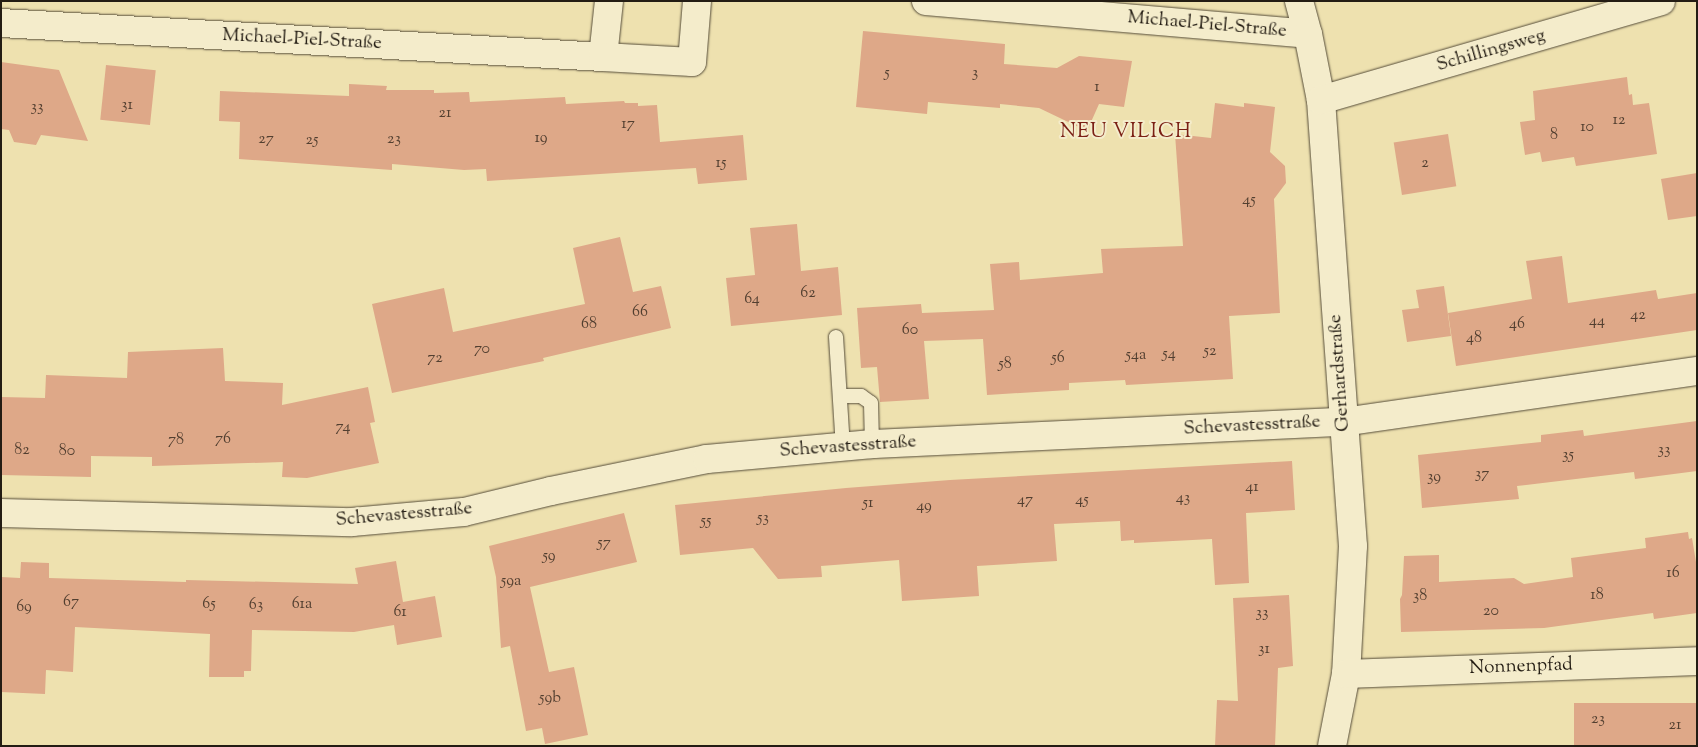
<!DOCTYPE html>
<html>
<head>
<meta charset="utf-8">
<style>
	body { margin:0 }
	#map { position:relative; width:1698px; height:747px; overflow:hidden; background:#eee1af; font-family:"Sorts Mill Goudy",serif }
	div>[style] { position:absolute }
	.building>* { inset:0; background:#dea888; transform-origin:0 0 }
	.roads { filter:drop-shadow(0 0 1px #564d3a) drop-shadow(0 0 1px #564d3a) }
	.service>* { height:14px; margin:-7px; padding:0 7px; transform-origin:7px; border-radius:7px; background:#f4eccb }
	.minor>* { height:28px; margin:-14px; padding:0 14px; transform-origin:14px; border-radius:14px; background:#f4eccb }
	span { translate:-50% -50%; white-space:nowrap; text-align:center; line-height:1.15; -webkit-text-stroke:4px #f4eccb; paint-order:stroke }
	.number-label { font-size:16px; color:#523f30 }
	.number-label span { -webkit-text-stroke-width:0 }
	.street-label { font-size:19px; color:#231c13 }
	.neighbourhood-label { font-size:20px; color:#7a1f14; letter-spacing:1px }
	.frame { position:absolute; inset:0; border:2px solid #231c13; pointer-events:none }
</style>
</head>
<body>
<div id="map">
	<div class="building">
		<i style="clip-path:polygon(863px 31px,1005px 44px,1004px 64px,1057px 68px,1079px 56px,1132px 61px,1124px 107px,1099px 104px,1087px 131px,1039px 108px,1000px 104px,1000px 108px,928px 102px,927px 114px,856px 107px)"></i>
		<i style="clip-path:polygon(1px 62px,59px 70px,88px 141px,41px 135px,36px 145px,14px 142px,9px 130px,1px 129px)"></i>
		<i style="left:106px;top:65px;width:50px;height:55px;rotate:6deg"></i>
		<i style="clip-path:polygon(1627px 77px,1629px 95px,1632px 94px,1633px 105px,1649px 103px,1657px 154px,1576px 166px,1574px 157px,1542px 162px,1540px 152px,1525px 155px,1520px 122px,1535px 120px,1533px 91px)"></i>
		<i style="clip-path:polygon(349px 84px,387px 86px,386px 90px,434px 90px,434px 93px,469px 92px,470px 102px,565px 97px,566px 104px,624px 101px,625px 103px,638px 103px,638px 106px,657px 105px,660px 142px,743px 135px,747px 180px,698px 184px,696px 168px,487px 181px,486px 169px,464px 170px,392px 164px,392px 170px,239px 159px,240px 122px,219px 121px,220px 91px,349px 96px)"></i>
		<i style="clip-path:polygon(1215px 103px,1244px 107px,1244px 103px,1275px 107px,1270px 152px,1285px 166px,1286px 183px,1274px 199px,1280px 313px,1229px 316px,1233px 379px,1126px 385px,1125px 380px,1069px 383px,1069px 390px,987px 395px,983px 339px,924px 341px,929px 399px,880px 402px,877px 367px,861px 368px,857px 308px,921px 304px,922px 313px,994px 310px,990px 264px,1019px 262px,1020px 280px,1103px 273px,1101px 249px,1183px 246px,1175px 134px,1211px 138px)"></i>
		<i style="left:1448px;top:134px;width:53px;height:55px;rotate:81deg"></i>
		<i style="clip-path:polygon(1697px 173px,1697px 216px,1668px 220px,1661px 179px)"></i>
		<i style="clip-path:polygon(797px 224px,801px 271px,838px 267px,842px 315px,731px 326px,726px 278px,755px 275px,750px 228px)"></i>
		<i style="clip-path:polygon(620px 237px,633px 292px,661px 286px,671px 328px,543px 358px,544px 361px,392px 393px,372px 304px,444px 288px,453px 332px,585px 304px,573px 248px)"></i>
		<i style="clip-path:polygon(1562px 256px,1568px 303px,1656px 290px,1658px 299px,1697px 293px,1697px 330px,1456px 366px,1448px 313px,1532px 299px,1526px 261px)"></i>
		<i style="clip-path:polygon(1444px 286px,1451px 336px,1407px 342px,1402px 310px,1419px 308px,1416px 290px)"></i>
		<i style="clip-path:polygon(223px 348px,225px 381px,283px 383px,282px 405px,368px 387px,375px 422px,370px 423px,379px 463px,307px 478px,282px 477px,283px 462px,152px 466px,152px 457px,91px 456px,91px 477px,1px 475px,1px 397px,45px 398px,46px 375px,127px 378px,128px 352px)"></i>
		<i style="clip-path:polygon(1697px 421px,1697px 471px,1635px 479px,1634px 472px,1517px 486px,1519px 499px,1422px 508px,1418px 455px,1541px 442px,1541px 435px,1583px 430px,1584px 436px)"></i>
		<i style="clip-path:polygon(1292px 461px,1295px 510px,1246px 513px,1249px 583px,1215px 585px,1212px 539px,1134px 543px,1134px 540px,1121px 541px,1120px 521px,1054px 524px,1057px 561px,977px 566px,979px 596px,902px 601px,899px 560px,821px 566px,822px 577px,778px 579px,753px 548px,680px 555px,675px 505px,846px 488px,950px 480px)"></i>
		<i style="clip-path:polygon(624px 513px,637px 562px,530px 587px,549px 672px,574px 667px,588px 735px,545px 744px,542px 728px,526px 731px,510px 646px,501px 648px,496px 577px,489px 546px)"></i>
		<i style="clip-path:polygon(1688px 532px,1689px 539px,1692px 538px,1697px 568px,1697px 613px,1654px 619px,1653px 613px,1544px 628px,1401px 632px,1400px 599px,1402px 595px,1404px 556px,1439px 555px,1439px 582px,1514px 578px,1524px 584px,1573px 577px,1571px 558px,1646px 548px,1645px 538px)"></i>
		<i style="clip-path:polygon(396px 561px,403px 602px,435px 596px,442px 637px,397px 645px,394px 625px,354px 632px,252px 630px,251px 671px,244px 671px,244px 677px,209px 677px,210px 634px,75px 627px,73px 672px,46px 670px,45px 694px,1px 692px,1px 577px,20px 578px,21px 562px,49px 563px,49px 578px,186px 582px,186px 580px,358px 584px,355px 568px)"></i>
		<i style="clip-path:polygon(1289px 595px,1293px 666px,1278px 668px,1275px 746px,1215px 746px,1217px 700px,1238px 701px,1233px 598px)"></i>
		<i style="left:1697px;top:703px;width:43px;height:123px;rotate:90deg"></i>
	</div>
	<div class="roads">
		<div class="service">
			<i style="left:836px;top:337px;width:110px;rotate:86.4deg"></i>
			<i style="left:840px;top:396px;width:21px"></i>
			<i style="left:861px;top:396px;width:12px;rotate:35deg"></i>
			<i style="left:871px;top:403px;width:41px;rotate:88.6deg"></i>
		</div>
		<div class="minor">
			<i style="left:926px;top:1px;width:383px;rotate:4.9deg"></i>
			<i style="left:1299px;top:1px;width:34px;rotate:75deg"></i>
			<i style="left:1308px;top:34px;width:67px;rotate:78.9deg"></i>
			<i style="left:1321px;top:100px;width:447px;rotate:85.9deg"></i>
			<i style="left:1353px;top:546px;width:128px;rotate:93.1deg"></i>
			<i style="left:1346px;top:674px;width:73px;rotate:101deg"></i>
			<i style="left:1px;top:23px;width:603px;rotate:3.23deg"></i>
			<i style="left:603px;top:57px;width:56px;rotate:-83.9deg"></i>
			<i style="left:603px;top:57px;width:89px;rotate:3.2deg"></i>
			<i style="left:692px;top:62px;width:61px;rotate:-85.3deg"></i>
			<i style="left:1321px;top:100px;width:354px;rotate:-16.2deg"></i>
			<i style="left:1px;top:513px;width:351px;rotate:1.5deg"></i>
			<i style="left:352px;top:522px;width:112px;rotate:-5.1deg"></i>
			<i style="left:464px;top:512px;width:89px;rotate:-13.6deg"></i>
			<i style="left:551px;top:491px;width:159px;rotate:-11.6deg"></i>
			<i style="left:707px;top:459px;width:166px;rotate:-5.2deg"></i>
			<i style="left:872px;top:444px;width:472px;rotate:-2.7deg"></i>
			<i style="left:1343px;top:422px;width:358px;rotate:-8.2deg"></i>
			<i style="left:1346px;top:674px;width:351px;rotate:-2.1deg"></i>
		</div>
	</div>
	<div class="number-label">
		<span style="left:887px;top:74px">5</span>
		<span style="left:975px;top:74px">3</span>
		<span style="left:1097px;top:88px">1</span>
		<span style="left:127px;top:106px">31</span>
		<span style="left:37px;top:108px">33</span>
		<span style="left:445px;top:114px">21</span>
		<span style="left:1619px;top:121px">12</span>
		<span style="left:628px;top:125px">17</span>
		<span style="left:1587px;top:128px">10</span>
		<span style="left:1554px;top:136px">8</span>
		<span style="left:541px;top:139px">19</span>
		<span style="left:266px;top:140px">27</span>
		<span style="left:394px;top:140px">23</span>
		<span style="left:312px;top:141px">25</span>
		<span style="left:721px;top:164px">15</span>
		<span style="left:1425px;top:164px">2</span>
		<span style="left:1249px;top:201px">45</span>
		<span style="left:808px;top:294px">62</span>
		<span style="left:752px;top:300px">64</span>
		<span style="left:640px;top:313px">66</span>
		<span style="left:1638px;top:316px">42</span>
		<span style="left:1597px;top:322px">44</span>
		<span style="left:589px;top:325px">68</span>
		<span style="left:1517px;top:325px">46</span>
		<span style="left:910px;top:331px">60</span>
		<span style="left:1474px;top:339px">48</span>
		<span style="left:482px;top:350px">70</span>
		<span style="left:1210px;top:352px">52</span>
		<span style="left:1169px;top:355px">54</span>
		<span style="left:1136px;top:356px">54a</span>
		<span style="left:435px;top:359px">72</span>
		<span style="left:1058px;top:359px">56</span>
		<span style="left:1005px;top:365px">58</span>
		<span style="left:343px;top:428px">74</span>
		<span style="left:223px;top:440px">76</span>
		<span style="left:176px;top:441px">78</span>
		<span style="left:22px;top:451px">82</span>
		<span style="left:1664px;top:451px">33</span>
		<span style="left:67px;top:452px">80</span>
		<span style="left:1568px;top:456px">35</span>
		<span style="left:1482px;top:475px">37</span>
		<span style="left:1434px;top:478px">39</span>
		<span style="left:1252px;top:488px">41</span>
		<span style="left:1183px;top:499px">43</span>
		<span style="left:1025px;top:501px">47</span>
		<span style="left:1082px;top:501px">45</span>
		<span style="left:868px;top:504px">51</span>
		<span style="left:924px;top:507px">49</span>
		<span style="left:763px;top:519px">53</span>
		<span style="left:706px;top:522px">55</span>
		<span style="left:604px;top:544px">57</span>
		<span style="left:549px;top:557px">59</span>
		<span style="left:1673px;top:574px">16</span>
		<span style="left:511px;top:582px">59a</span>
		<span style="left:1597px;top:596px">18</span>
		<span style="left:1420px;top:597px">38</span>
		<span style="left:71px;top:603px">67</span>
		<span style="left:209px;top:605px">65</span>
		<span style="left:302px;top:605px">61a</span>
		<span style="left:256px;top:606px">63</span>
		<span style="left:24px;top:608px">69</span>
		<span style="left:1491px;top:612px">20</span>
		<span style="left:400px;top:613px">61</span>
		<span style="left:1262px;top:614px">33</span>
		<span style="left:1264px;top:650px">31</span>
		<span style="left:550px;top:699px">59b</span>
		<span style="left:1598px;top:720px">23</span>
		<span style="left:1675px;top:726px">21</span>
	</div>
	<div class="street-label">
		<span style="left:1207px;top:25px;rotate:5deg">Michael-Piel-Straße</span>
		<span style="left:302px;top:40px;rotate:3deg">Michael-Piel-Straße</span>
		<span style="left:1491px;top:51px;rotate:-16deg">Schillingsweg</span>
		<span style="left:1340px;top:373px;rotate:-94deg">Gerhardstraße</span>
		<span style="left:1252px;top:426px;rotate:-3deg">Schevastesstraße</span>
		<span style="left:848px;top:447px;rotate:-4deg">Schevastesstraße</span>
		<span style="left:404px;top:515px;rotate:-5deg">Schevastesstraße</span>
		<span style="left:1521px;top:667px;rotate:-2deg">Nonnenpfad</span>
	</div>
	<div class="neighbourhood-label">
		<span style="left:1126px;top:132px">NEU VILICH</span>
	</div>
	<div class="frame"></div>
</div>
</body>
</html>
